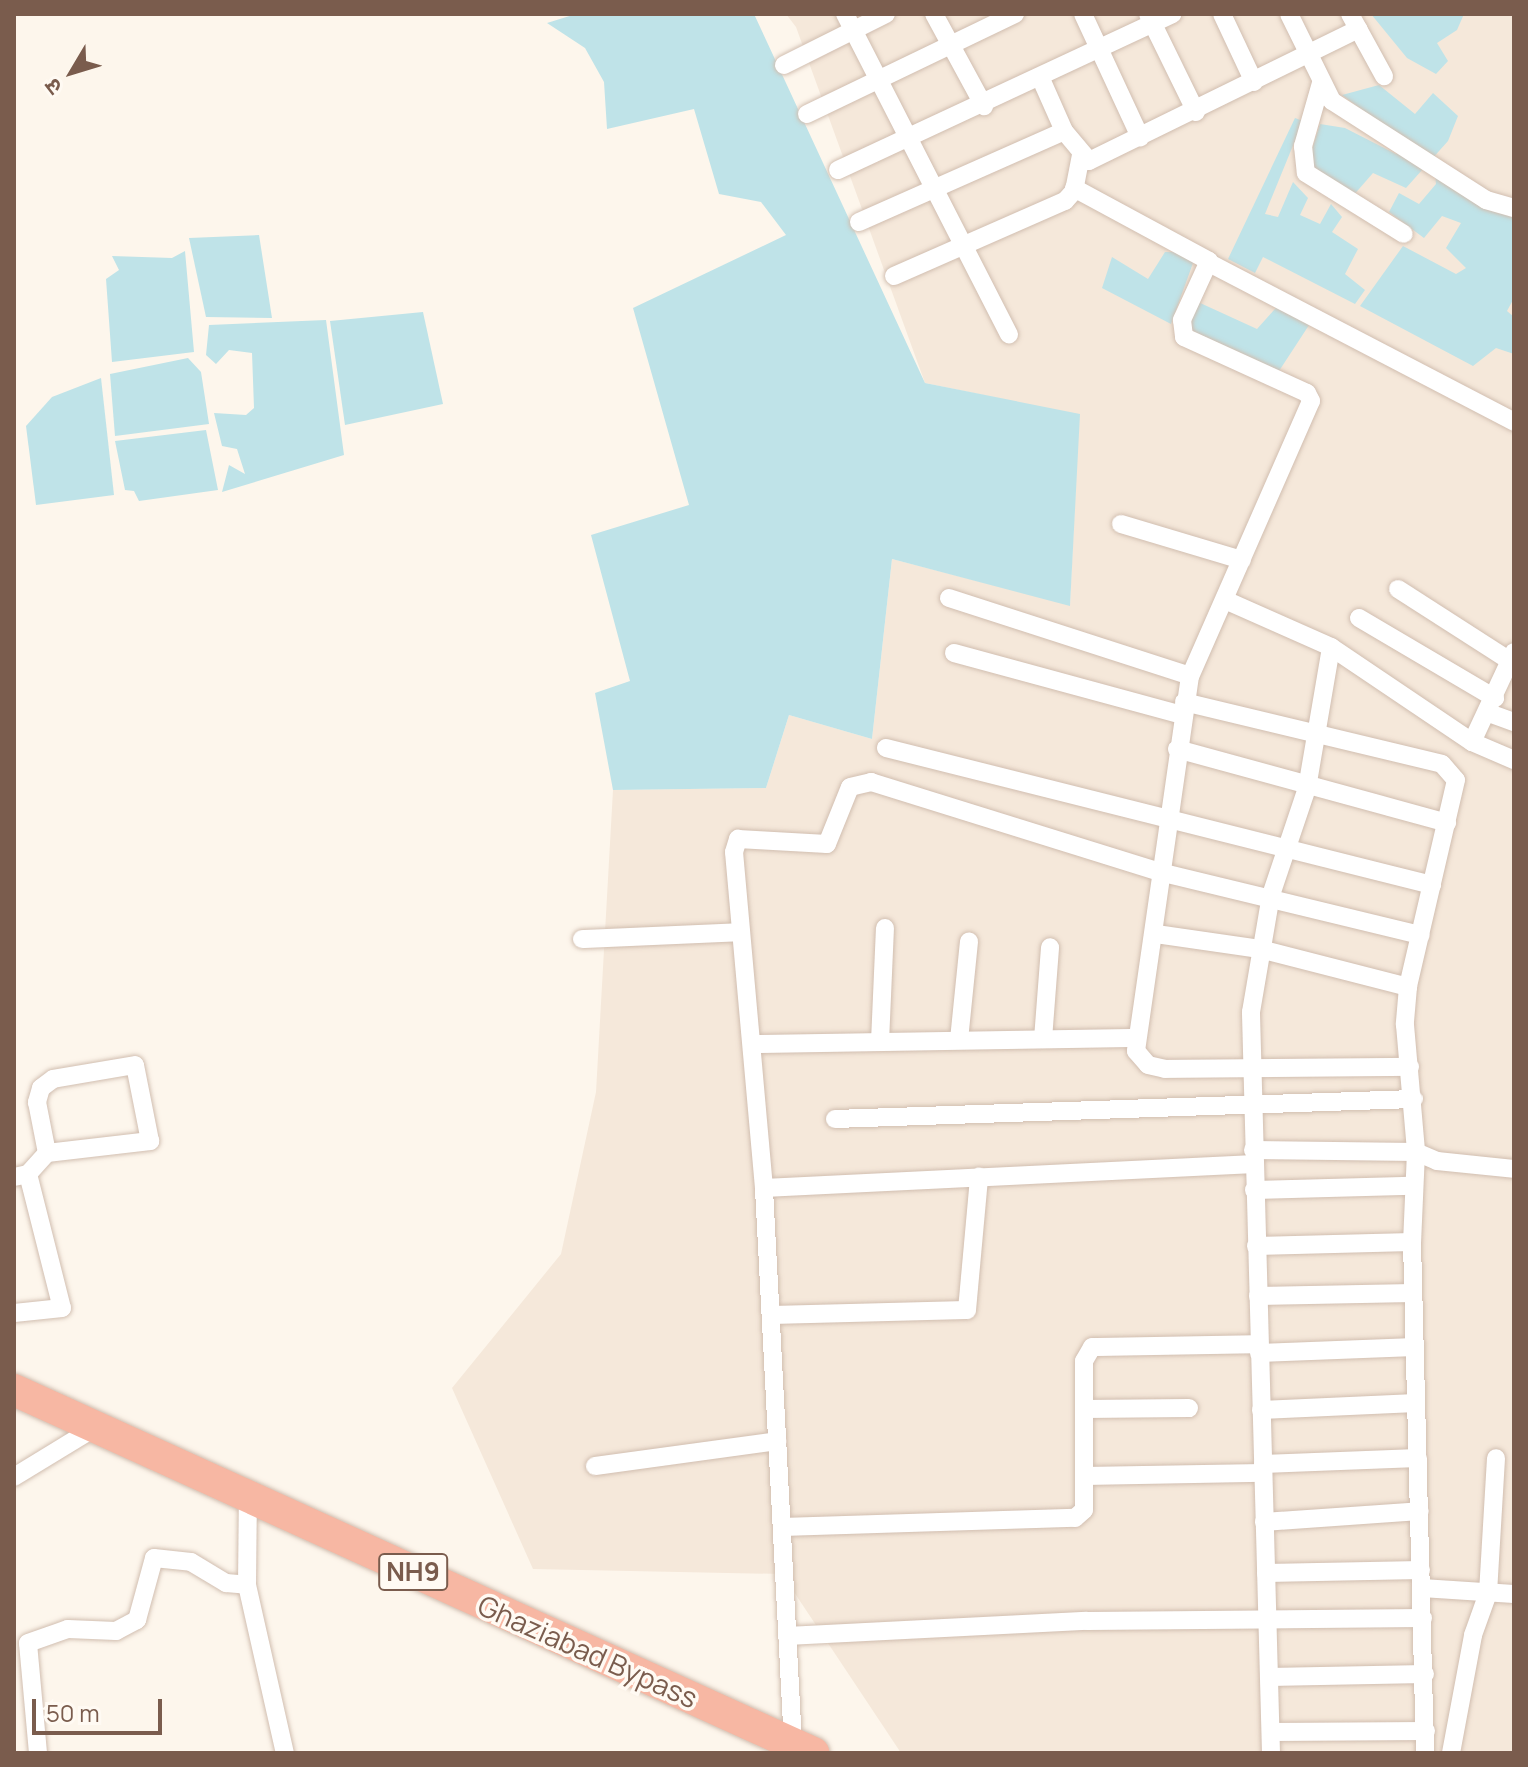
<!DOCTYPE html>
<html>
<head>
<meta charset="utf-8">
<style>
	body { margin:0 }
	#map { position:relative; width:1528px; height:1767px; overflow:hidden; background:#fdf6ec; font-family:Manrope,"Noto Sans Devanagari",sans-serif }
	div>[style] { position:absolute }
	.residential>* { inset:0; background:#f5e8da }
	.water>* { inset:0; background:#bfe3e8 }
	.roads { filter:drop-shadow(0 0 2px #d1beb0) drop-shadow(0 0 2px #d1beb0) }
	.street>* { height:18px; margin:-9px; padding:0 9px; transform-origin:9px; border-radius:9px; background:#fff }
	.highway>* { height:32px; margin:-16px; padding:0 16px; transform-origin:16px; border-radius:16px; background:#f7b7a3 }
	span { translate:-50% -50%; white-space:nowrap; text-align:center; line-height:1.15; -webkit-text-stroke:7px #fffaf3; paint-order:stroke }
	.shield-label span { padding:2px 6px; background:#fffaf3; border:2px solid; border-radius:6px; -webkit-text-stroke-width:0 }
	.shield-label { font-size:26px; color:#7a5c4d; font-weight:700 }
	.street-label { font-size:28px; color:#7a5c4d }
	.frame { position:absolute; inset:0; border:16px solid #7a5c4d; pointer-events:none }
	.north { position:absolute; left:32px; top:32px; width:80px; height:80px; -webkit-text-stroke:6px #fffaf3; paint-order:stroke; rotate:232deg; font-size:22px; font-weight:700; line-height:32px; text-align:center; color:#7a5c4d }
	.north::after { content:''; display:block; margin:auto; width:28px; height:36px; background:#7a5c4d; clip-path:polygon(50% 0,100% 100%,50% 72%,0 100%) }
	.scale { position:absolute; left:32px; top:1699px; width:130px; height:36px; box-sizing:border-box; border:4px solid #7a5c4d; border-top:0; padding-left:10px; font-size:24px; line-height:28px; white-space:nowrap; color:#7a5c4d; -webkit-text-stroke:6px #fffaf3; paint-order:stroke }
</style>
</head>
<body>
<div id="map">
	<div class="residential">
		<i style="clip-path:polygon(786px 14px,1514px 14px,1514px 1753px,901px 1753px,782px 1574px,533px 1569px,452px 1388px,561px 1254px,596px 1092px,613px 790px,766px 788px,789px 715px,872px 739px,892px 559px,1070px 605px,1079px 415px,925px 383px,796px 27px)"></i>
	</div>
	<div class="water">
		<i style="clip-path:polygon(576px 14px,754px 14px,925px 383px,1080px 414px,1070px 606px,892px 559px,872px 739px,789px 715px,766px 788px,613px 790px,595px 693px,630px 681px,591px 535px,689px 505px,633px 308px,786px 235px,761px 202px,719px 194px,694px 109px,607px 129px,604px 82px,585px 48px,547px 23px)"></i>
		<i style="clip-path:polygon(1371px 14px,1464px 14px,1457px 30px,1437px 43px,1448px 61px,1436px 74px,1407px 58px)"></i>
		<i style="clip-path:polygon(1379px 85px,1415px 114px,1433px 93px,1458px 116px,1448px 141px,1406px 188px,1373px 173px,1352px 197px,1307px 165px,1320px 124px,1345px 128px,1396px 154px,1407px 143px,1342px 95px)"></i>
		<i style="clip-path:polygon(1295px 118px,1303px 121px,1265px 214px,1278px 217px,1293px 182px,1308px 198px,1300px 215px,1320px 224px,1331px 204px,1342px 217px,1332px 232px,1358px 249px,1345px 274px,1365px 290px,1355px 304px,1263px 257px,1255px 273px,1228px 259px)"></i>
		<i style="clip-path:polygon(1434px 163px,1514px 214px,1514px 298px,1507px 311px,1514px 317px,1514px 354px,1496px 348px,1473px 366px,1360px 306px,1403px 246px,1456px 274px,1466px 268px,1446px 248px,1461px 223px,1442px 216px,1424px 238px,1389px 212px,1399px 193px,1419px 204px,1436px 184px)"></i>
		<i style="clip-path:polygon(259px 235px,272px 318px,206px 317px,189px 238px)"></i>
		<i style="clip-path:polygon(185px 251px,194px 352px,112px 362px,106px 279px,119px 270px,112px 256px,172px 258px)"></i>
		<i style="clip-path:polygon(1165px 252px,1197px 252px,1171px 324px,1102px 288px,1112px 257px,1148px 279px)"></i>
		<i style="clip-path:polygon(1283px 300px,1313px 319px,1279px 371px,1181px 338px,1198px 302px,1257px 329px)"></i>
		<i style="clip-path:polygon(423px 312px,443px 404px,345px 425px,330px 321px)"></i>
		<i style="clip-path:polygon(326px 320px,344px 455px,222px 492px,229px 465px,245px 474px,237px 449px,222px 446px,214px 413px,246px 415px,254px 408px,252px 353px,229px 350px,216px 364px,206px 355px,209px 325px)"></i>
		<i style="clip-path:polygon(188px 358px,201px 372px,209px 424px,115px 436px,110px 374px)"></i>
		<i style="clip-path:polygon(101px 378px,114px 495px,36px 505px,26px 426px,52px 397px)"></i>
		<i style="clip-path:polygon(206px 430px,218px 490px,139px 501px,134px 491px,125px 490px,115px 441px)"></i>
	</div>
	<div class="roads">
		<div class="street">
			<i style="left:845px;top:14px;width:360px;rotate:62.9deg"></i>
			<i style="left:934px;top:14px;width:105px;rotate:61.5deg"></i>
			<i style="left:1083px;top:14px;width:136px;rotate:65.1deg"></i>
			<i style="left:1148px;top:14px;width:109px;rotate:63.9deg"></i>
			<i style="left:1222px;top:14px;width:75px;rotate:64.8deg"></i>
			<i style="left:1289px;top:14px;width:97px;rotate:63.7deg"></i>
			<i style="left:1332px;top:101px;width:183px;rotate:32.7deg"></i>
			<i style="left:1486px;top:200px;width:29px;rotate:16deg"></i>
			<i style="left:1350px;top:14px;width:71px;rotate:61.3deg"></i>
			<i style="left:784px;top:65px;width:114px;rotate:-26.6deg"></i>
			<i style="left:1041px;top:79px;width:57px;rotate:66.1deg"></i>
			<i style="left:1064px;top:131px;width:39px;rotate:50deg"></i>
			<i style="left:1089px;top:161px;width:300px;rotate:-26.1deg"></i>
			<i style="left:1321px;top:83px;width:66px;rotate:105.9deg"></i>
			<i style="left:1303px;top:146px;width:27px;rotate:84deg"></i>
			<i style="left:1306px;top:173px;width:115px;rotate:31.9deg"></i>
			<i style="left:807px;top:114px;width:231px;rotate:-25.7deg"></i>
			<i style="left:838px;top:170px;width:369px;rotate:-25deg"></i>
			<i style="left:1074px;top:188px;width:153px;rotate:28.4deg"></i>
			<i style="left:1209px;top:261px;width:65px;rotate:114.6deg"></i>
			<i style="left:1182px;top:320px;width:17px;rotate:83deg"></i>
			<i style="left:1184px;top:337px;width:135px;rotate:24.5deg"></i>
			<i style="left:1307px;top:393px;width:9px;rotate:63deg"></i>
			<i style="left:1311px;top:401px;width:300px;rotate:113.7deg"></i>
			<i style="left:1190px;top:676px;width:379px;rotate:98.2deg"></i>
			<i style="left:1136px;top:1051px;width:18px;rotate:49deg"></i>
			<i style="left:1148px;top:1065px;width:17px;rotate:13deg"></i>
			<i style="left:1165px;top:1069px;width:245px;rotate:-0.5deg"></i>
			<i style="left:859px;top:222px;width:224px;rotate:-23.9deg"></i>
			<i style="left:1211px;top:264px;width:342px;rotate:27.5deg"></i>
			<i style="left:894px;top:276px;width:187px;rotate:-23.7deg"></i>
			<i style="left:1065px;top:201px;width:13px;rotate:-48deg"></i>
			<i style="left:1074px;top:191px;width:37px;rotate:-79deg"></i>
			<i style="left:1121px;top:524px;width:126px;rotate:16.6deg"></i>
			<i style="left:1398px;top:589px;width:133px;rotate:32.7deg"></i>
			<i style="left:949px;top:598px;width:253px;rotate:17.9deg"></i>
			<i style="left:1225px;top:600px;width:116px;rotate:23.9deg"></i>
			<i style="left:1331px;top:647px;width:170px;rotate:34deg"></i>
			<i style="left:1472px;top:742px;width:46px;rotate:23.2deg"></i>
			<i style="left:1359px;top:618px;width:158px;rotate:30.5deg"></i>
			<i style="left:954px;top:653px;width:236px;rotate:15.2deg"></i>
			<i style="left:1184px;top:702px;width:265px;rotate:13.5deg"></i>
			<i style="left:1442px;top:764px;width:21px;rotate:49deg"></i>
			<i style="left:1456px;top:780px;width:212px;rotate:103.1deg"></i>
			<i style="left:1408px;top:987px;width:38px;rotate:95deg"></i>
			<i style="left:1405px;top:1025px;width:127px;rotate:85deg"></i>
			<i style="left:1416px;top:1152px;width:90px;rotate:92.5deg"></i>
			<i style="left:1412px;top:1242px;width:511px;rotate:88.54deg"></i>
			<i style="left:1489px;top:713px;width:27px;rotate:20deg"></i>
			<i style="left:1472px;top:742px;width:99px;rotate:-65deg"></i>
			<i style="left:886px;top:748px;width:563px;rotate:14.09deg"></i>
			<i style="left:1177px;top:749px;width:280px;rotate:15.3deg"></i>
			<i style="left:1156px;top:934px;width:105px;rotate:8.2deg"></i>
			<i style="left:1260px;top:949px;width:153px;rotate:14.4deg"></i>
			<i style="left:582px;top:939px;width:159px;rotate:-2.5deg"></i>
			<i style="left:1043px;top:1039px;width:92px;rotate:-85.6deg"></i>
			<i style="left:959px;top:1040px;width:99px;rotate:-84.2deg"></i>
			<i style="left:880px;top:1042px;width:114px;rotate:-87.5deg"></i>
			<i style="left:754px;top:1044px;width:383px;rotate:-0.9deg"></i>
			<i style="left:835px;top:1119px;width:579px;rotate:-1.98deg"></i>
			<i style="left:1253px;top:1150px;width:163px;rotate:0.7deg"></i>
			<i style="left:1416px;top:1152px;width:23px;rotate:23deg"></i>
			<i style="left:1437px;top:1161px;width:77px;rotate:5.9deg"></i>
			<i style="left:28px;top:1174px;width:28px;rotate:-48deg"></i>
			<i style="left:47px;top:1153px;width:104px;rotate:-6.6deg"></i>
			<i style="left:150px;top:1141px;width:77px;rotate:-101.2deg"></i>
			<i style="left:135px;top:1065px;width:83px;rotate:170.3deg"></i>
			<i style="left:53px;top:1079px;width:15px;rotate:143deg"></i>
			<i style="left:41px;top:1088px;width:15px;rotate:106deg"></i>
			<i style="left:37px;top:1102px;width:52px;rotate:78.9deg"></i>
			<i style="left:14px;top:1177px;width:14px;rotate:-12deg"></i>
			<i style="left:28px;top:1174px;width:138px;rotate:75.8deg"></i>
			<i style="left:62px;top:1308px;width:48px;rotate:174.1deg"></i>
			<i style="left:764px;top:1188px;width:491px;rotate:-2.8deg"></i>
			<i style="left:1254px;top:1190px;width:158px;rotate:-1.5deg"></i>
			<i style="left:1256px;top:1246px;width:156px;rotate:-1.5deg"></i>
			<i style="left:1258px;top:1296px;width:155px;rotate:-1.1deg"></i>
			<i style="left:771px;top:1315px;width:196px;rotate:-1.5deg"></i>
			<i style="left:967px;top:1310px;width:134px;rotate:-84.8deg"></i>
			<i style="left:1259px;top:1353px;width:156px;rotate:-2.2deg"></i>
			<i style="left:1084px;top:1409px;width:105px;rotate:-0.5deg"></i>
			<i style="left:1261px;top:1410px;width:155px;rotate:-2.6deg"></i>
			<i style="left:1263px;top:1464px;width:155px;rotate:-2.2deg"></i>
			<i style="left:595px;top:1466px;width:184px;rotate:-7.8deg"></i>
			<i style="left:1084px;top:1476px;width:179px;rotate:-1deg"></i>
			<i style="left:14px;top:1477px;width:96px;rotate:-31.4deg"></i>
			<i style="left:1264px;top:1522px;width:156px;rotate:-4deg"></i>
			<i style="left:782px;top:1527px;width:293px;rotate:-1.8deg"></i>
			<i style="left:1075px;top:1518px;width:12px;rotate:-42deg"></i>
			<i style="left:1084px;top:1510px;width:149px;rotate:-90deg"></i>
			<i style="left:1084px;top:1361px;width:16px;rotate:-60deg"></i>
			<i style="left:1092px;top:1347px;width:167px;rotate:-1deg"></i>
			<i style="left:1266px;top:1573px;width:155px;rotate:-1.1deg"></i>
			<i style="left:247px;top:1585px;width:89px;rotate:-89.4deg"></i>
			<i style="left:1422px;top:1588px;width:92px;rotate:3.7deg"></i>
			<i style="left:787px;top:1636px;width:300px;rotate:-2.9deg"></i>
			<i style="left:1087px;top:1621px;width:336px;rotate:-0.5deg"></i>
			<i style="left:1269px;top:1677px;width:156px;rotate:-1.1deg"></i>
			<i style="left:1271px;top:1732px;width:155px;rotate:-0.4deg"></i>
			<i style="left:793px;top:1744px;width:557px;rotate:-92.99deg"></i>
			<i style="left:764px;top:1188px;width:337px;rotate:-95.1deg"></i>
			<i style="left:734px;top:852px;width:14px;rotate:-73deg"></i>
			<i style="left:738px;top:839px;width:89px;rotate:3.2deg"></i>
			<i style="left:827px;top:844px;width:61px;rotate:-68deg"></i>
			<i style="left:850px;top:787px;width:22px;rotate:-13deg"></i>
			<i style="left:871px;top:782px;width:303px;rotate:17.3deg"></i>
			<i style="left:1160px;top:872px;width:268px;rotate:13.6deg"></i>
			<i style="left:38px;top:1753px;width:110px;rotate:-95.2deg"></i>
			<i style="left:28px;top:1643px;width:42px;rotate:-19.3deg"></i>
			<i style="left:68px;top:1629px;width:48px;rotate:2.4deg"></i>
			<i style="left:116px;top:1631px;width:24px;rotate:-28deg"></i>
			<i style="left:137px;top:1620px;width:64px;rotate:-74.7deg"></i>
			<i style="left:154px;top:1558px;width:37px;rotate:6deg"></i>
			<i style="left:191px;top:1562px;width:41px;rotate:31deg"></i>
			<i style="left:226px;top:1583px;width:21px;rotate:5deg"></i>
			<i style="left:247px;top:1585px;width:172px;rotate:77.3deg"></i>
			<i style="left:1271px;top:1753px;width:741px;rotate:-91.55deg"></i>
			<i style="left:1251px;top:1012px;width:119px;rotate:-80.3deg"></i>
			<i style="left:1271px;top:895px;width:113px;rotate:-71.4deg"></i>
			<i style="left:1307px;top:788px;width:143px;rotate:-80.3deg"></i>
			<i style="left:1451px;top:1753px;width:120px;rotate:-79.4deg"></i>
			<i style="left:1473px;top:1635px;width:45px;rotate:-70.3deg"></i>
			<i style="left:1488px;top:1593px;width:135px;rotate:-86.6deg"></i>
		</div>
		<div class="highway">
			<i style="left:14px;top:1390px;width:878px;rotate:24.43deg"></i>
		</div>
	</div>
	<div class="shield-label">
		<span style="left:413px;top:1572px">NH9</span>
	</div>
	<div class="street-label">
		<span style="left:588px;top:1651px;rotate:24deg">Ghaziabad Bypass</span>
	</div>
	<div class="frame"></div>
	<div class="north">उ</div>
	<div class="scale">50 m</div>
</div>
</body>
</html>
